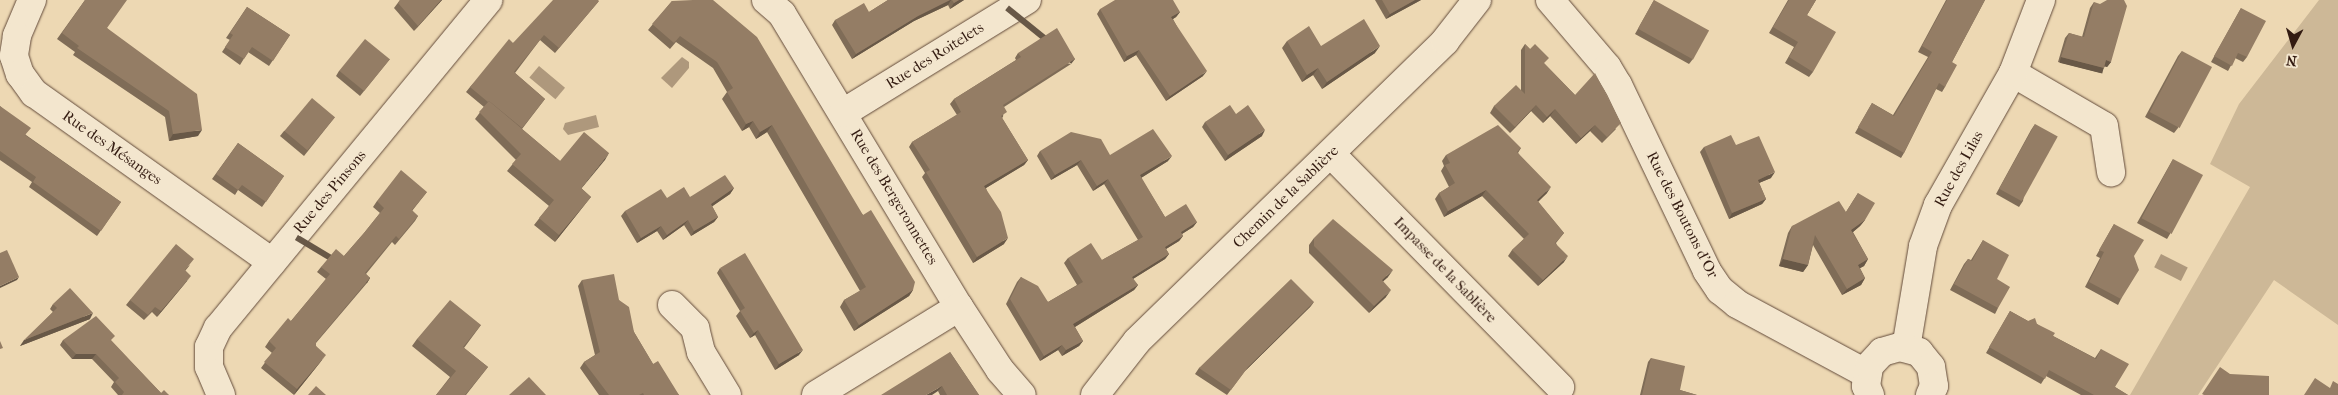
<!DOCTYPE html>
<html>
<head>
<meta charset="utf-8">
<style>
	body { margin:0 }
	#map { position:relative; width:2338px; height:395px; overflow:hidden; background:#edd8b3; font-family:"IM FELL French Canon",serif }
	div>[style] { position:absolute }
	.green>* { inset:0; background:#cdb897 }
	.water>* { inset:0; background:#ae987c; transform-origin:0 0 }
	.roads { filter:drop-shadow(0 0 1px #624a3a) drop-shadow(0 0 1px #624a3a) }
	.street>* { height:28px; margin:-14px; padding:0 14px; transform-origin:14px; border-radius:14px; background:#f3e6ce }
	.wall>* { inset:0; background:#7f6c57 }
	.shaded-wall>* { inset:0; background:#685847; transform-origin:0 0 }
	.building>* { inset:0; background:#947d65; transform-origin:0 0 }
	span { translate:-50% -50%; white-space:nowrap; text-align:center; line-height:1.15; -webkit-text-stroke:4px #f3e6ce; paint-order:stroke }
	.street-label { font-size:15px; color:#331b11 }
	.north { position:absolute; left:2268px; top:20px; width:50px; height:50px; -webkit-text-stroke:4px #f3e6ce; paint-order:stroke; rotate:186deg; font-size:14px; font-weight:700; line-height:20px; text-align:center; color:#331b11 }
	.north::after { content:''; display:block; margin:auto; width:18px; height:22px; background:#331b11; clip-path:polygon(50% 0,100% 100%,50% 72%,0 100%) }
</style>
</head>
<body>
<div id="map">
	<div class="green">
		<i style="clip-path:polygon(2319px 0,2338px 0,2338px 325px,2274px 280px,2198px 395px,2130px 395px,2250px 187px,2210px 164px,2239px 104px)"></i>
	</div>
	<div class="water">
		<i style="clip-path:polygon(682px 57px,689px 62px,689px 68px,672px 88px,661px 78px)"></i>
		<i style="left:539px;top:66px;width:34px;height:15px;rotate:40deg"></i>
		<i style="clip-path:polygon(596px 115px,599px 127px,568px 135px,563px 129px,565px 123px)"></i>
		<i style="left:2161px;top:254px;width:30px;height:15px;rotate:27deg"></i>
	</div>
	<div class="roads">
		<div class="street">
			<i style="left:32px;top:0;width:39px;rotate:113deg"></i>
			<i style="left:17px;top:36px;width:20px;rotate:99deg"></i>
			<i style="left:14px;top:56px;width:19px;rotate:72deg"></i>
			<i style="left:20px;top:74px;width:24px;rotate:54deg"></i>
			<i style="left:34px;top:93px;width:292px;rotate:35.4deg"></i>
			<i style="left:766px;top:0;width:21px;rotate:41deg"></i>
			<i style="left:782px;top:14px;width:342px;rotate:58.9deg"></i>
			<i style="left:959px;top:307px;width:75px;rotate:56.9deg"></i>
			<i style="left:1000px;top:370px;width:33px;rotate:49deg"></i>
			<i style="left:1550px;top:0;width:88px;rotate:49.6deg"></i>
			<i style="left:1607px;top:67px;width:21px;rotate:59deg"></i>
			<i style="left:1618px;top:85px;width:206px;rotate:64.4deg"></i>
			<i style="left:1707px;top:271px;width:23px;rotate:56deg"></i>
			<i style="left:1720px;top:290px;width:22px;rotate:39deg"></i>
			<i style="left:1737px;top:304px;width:148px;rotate:28.3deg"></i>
			<i style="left:2013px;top:73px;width:105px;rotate:30.2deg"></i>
			<i style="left:2104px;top:126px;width:47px;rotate:81.3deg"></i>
			<i style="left:843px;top:113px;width:216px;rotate:-31.6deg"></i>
			<i style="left:1331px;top:154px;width:327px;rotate:45.5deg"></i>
			<i style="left:672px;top:305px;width:33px;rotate:45deg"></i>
			<i style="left:695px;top:328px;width:25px;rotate:76deg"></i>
			<i style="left:701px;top:352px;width:50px;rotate:58.8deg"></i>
			<i style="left:1906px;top:348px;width:103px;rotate:-80.5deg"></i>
			<i style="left:1923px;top:246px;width:44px;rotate:-69.9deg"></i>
			<i style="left:1938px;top:205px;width:152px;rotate:-60.4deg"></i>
			<i style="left:2013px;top:73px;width:78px;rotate:-69deg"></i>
			<i style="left:221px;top:395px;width:30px;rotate:-113deg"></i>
			<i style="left:209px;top:367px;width:20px;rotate:-90deg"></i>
			<i style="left:209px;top:347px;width:21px;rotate:-65deg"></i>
			<i style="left:218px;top:328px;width:425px;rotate:-50.5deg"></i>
			<i style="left:816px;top:395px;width:168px;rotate:-31.6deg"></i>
			<i style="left:1095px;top:395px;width:68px;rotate:-52.1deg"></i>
			<i style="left:1137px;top:341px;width:430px;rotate:-44.2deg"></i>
			<i style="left:1445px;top:41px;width:52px;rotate:-52deg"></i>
			<i style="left:1870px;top:395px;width:10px;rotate:-114deg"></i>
			<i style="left:1866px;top:386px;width:20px;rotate:-81deg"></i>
			<i style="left:1869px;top:366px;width:19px;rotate:-47deg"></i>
			<i style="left:1882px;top:352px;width:19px;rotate:-16deg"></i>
			<i style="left:1900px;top:347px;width:20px;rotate:15deg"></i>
			<i style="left:1919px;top:352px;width:19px;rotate:51deg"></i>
			<i style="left:1931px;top:367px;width:19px;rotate:81deg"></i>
			<i style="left:1934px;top:386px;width:10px;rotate:114deg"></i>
		</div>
	</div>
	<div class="wall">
		<i style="clip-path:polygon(85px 0,107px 28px,198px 136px,169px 141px,165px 117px,73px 55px,75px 52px,57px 39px)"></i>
		<i style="clip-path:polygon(400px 0,442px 0,414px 31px,394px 8px)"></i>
		<i style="clip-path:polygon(888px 0,964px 0,950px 9px,948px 5px,914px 21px,852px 59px,832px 25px,835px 20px,869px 12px)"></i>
		<i style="clip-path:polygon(1375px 0,1421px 0,1386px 19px)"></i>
		<i style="clip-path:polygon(1654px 0,1693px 59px,1689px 64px,1635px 34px)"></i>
		<i style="clip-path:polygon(1788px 0,1816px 0,1807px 15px,1813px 72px,1809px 77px,1785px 63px,1794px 47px,1769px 33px)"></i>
		<i style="clip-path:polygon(1946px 0,1985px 0,1952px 62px,1945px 87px,1942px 92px,1936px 89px,1904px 153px,1901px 158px,1855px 133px,1872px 103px,1893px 115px,1928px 57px,1918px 52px)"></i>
		<i style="clip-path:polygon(599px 1px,555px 53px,540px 40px,515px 73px,545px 99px,522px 129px,560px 161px,609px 153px,581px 188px,591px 197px,555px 242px,534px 225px,549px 206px,507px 171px,516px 160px,475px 119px,484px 107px,466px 92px,470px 87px,513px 43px)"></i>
		<i style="clip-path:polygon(672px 1px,863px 215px,913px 290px,909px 296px,854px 331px,840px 307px,844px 300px,860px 291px,767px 132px,756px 139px,749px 127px,742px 131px,722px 99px,727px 92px,713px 68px,676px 42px,670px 49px,648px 30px)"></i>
		<i style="clip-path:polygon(2094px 2px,2111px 62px,2107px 67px,2105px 66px,2101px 73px,2058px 62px,2065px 38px,2069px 33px,2082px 37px,2090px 8px)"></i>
		<i style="clip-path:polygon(247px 7px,290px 35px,269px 66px,248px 52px,240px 65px,222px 52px,230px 40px,226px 38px)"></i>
		<i style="clip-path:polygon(2241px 8px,2247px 57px,2243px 62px,2235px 58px,2228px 71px,2211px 62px)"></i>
		<i style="clip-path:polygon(1100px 9px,1180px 12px,1176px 17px,1173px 19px,1203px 76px,1166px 101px,1136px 55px,1124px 62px,1097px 14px)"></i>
		<i style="clip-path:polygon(1287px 41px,1321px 46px,1375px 53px,1322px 89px,1313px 75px,1302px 82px,1282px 48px)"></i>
		<i style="clip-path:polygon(1525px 44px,1575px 95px,1616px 129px,1602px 143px,1590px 131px,1576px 144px,1550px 116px,1543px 123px,1531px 111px,1510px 133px,1490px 113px,1494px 106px,1521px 90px,1521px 50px)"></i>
		<i style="clip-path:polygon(2182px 51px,2178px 128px,2174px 133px,2145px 117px,2178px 56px)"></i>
		<i style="clip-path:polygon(1018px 53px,1071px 64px,1004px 107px,1003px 117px,1002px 118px,1028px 160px,1024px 165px,986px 188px,1004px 244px,973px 263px,922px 177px,925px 173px,909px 147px,912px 142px,957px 115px,950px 104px,954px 99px,1016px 60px,1015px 58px)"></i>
		<i style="clip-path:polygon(390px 59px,360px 96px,336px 76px,339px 71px)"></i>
		<i style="clip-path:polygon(0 106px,26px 135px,121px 202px,97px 236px,29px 187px,32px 182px,0 160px)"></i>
		<i style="clip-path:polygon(1236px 114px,1262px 136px,1225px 161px,1202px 127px,1205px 122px)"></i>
		<i style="clip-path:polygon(335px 117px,304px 156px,280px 136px,284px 131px)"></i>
		<i style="clip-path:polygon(2035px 124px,2023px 201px,2019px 207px,1996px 194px,2031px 130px)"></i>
		<i style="clip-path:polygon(238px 143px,284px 176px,262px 207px,238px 190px,235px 195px,212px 179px)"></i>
		<i style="clip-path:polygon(1736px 145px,1771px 178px,1759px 183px,1766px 199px,1762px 204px,1729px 219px,1700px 152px,1704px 147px)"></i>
		<i style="clip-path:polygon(1521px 148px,1518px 153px,1547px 193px,1538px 202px,1564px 233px,1556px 243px,1564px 262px,1538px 286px,1508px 256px,1512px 250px,1524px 239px,1482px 196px,1444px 217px,1435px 199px,1439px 193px,1449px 187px,1441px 171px,1444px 166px,1442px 161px,1446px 155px)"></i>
		<i style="clip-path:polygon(1040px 151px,1110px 155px,1168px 161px,1141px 178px,1165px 217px,1197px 222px,1193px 227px,1182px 234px,1183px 236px,1179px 241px,1166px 249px,1169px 254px,1165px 259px,1133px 279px,1138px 285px,1134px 290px,1075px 327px,1083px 341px,1079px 346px,1062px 356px,1058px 350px,1040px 361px,1006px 304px,1017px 282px,1021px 277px,1048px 302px,1077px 285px,1064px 263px,1068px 258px,1102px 260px,1138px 240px,1104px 184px,1093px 191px,1077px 165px,1051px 180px,1037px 156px)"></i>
		<i style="clip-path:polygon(2173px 159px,2170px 234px,2167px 239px,2137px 223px)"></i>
		<i style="clip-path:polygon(734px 188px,730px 194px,712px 206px,718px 217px,714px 222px,691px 236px,684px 225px,663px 240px,657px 231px,637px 243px,621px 216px,625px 211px,690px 197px)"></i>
		<i style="clip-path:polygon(427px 192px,412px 211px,418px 216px,415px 221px,395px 245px,392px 242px,366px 274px,370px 278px,367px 283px,316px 343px,316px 346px,322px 360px,294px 395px,261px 368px,272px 353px,265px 347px,269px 341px,291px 321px,326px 279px,317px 272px,321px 267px,344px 256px,364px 233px,380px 213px,373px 207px,377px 201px)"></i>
		<i style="clip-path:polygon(1858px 193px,1865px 220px,1860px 226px,1853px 232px,1868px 259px,1864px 266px,1860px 268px,1865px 278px,1861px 285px,1842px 295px,1813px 245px,1808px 265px,1803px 272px,1779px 266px,1788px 233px,1792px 226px,1846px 212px)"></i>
		<i style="clip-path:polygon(2114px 224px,2134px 256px,2121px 299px,2118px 305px,2085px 287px,2100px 258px,2096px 256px)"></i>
		<i style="clip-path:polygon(1314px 238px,1388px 277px,1383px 281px,1386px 297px,1369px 313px,1309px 253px,1309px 245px)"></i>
		<i style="clip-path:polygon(1983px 240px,1997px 279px,1998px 308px,1995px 314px,1950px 290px,1964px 264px,1968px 259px,1971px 260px)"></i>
		<i style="clip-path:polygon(190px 265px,185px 271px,187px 281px,157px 317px,152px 312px,144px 320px,126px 305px,130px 300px)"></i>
		<i style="clip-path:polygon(720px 268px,799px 355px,775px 370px,755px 335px,750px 338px,736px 316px,740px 311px,717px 273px)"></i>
		<i style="clip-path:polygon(582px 280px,619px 300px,634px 332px,653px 364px,679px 395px,599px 395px,580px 368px,584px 362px,595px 355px,578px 286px)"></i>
		<i style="clip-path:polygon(1314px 302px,1310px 307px,1244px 372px,1227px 395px,1195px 374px,1199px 368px)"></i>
		<i style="clip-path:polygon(53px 304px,90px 319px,20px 346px,53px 312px,50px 309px)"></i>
		<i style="clip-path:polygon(2010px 311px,2028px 321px,2037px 324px,2053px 336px,2095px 358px,2101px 349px,2115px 387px,2128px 395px,2081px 395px,2046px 376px,2041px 384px,1986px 353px)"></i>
		<i style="clip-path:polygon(481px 325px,464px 348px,488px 367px,466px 395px,436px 395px,450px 377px,412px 346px,417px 339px)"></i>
		<i style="clip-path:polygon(63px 340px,111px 341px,161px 393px,169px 395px,118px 395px,111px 387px,114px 382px,92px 359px,72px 359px,60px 345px)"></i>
		<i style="clip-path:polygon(950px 352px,979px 395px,940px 395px,938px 391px)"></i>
		<i style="clip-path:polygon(1651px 358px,1680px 390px,1697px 395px,1640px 395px,1648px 362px)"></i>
	</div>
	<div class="shaded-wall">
		<i style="clip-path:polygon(441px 0,442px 0,414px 31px,418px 26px)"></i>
		<i style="clip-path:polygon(950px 0,951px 0,948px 5px,914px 21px,852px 59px,856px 54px,918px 16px)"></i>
		<i style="clip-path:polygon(959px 0,964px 0,950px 9px,954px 3px)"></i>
		<i style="clip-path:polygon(1415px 0,1421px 0,1386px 19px,1390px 14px)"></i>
		<i style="clip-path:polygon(1180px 12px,1176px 17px,1168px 22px,1171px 17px)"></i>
		<i style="clip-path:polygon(1380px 46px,1375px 53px,1322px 89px,1327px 82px)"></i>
		<i style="clip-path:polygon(1139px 50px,1136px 55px,1124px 62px,1127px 56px)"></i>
		<i style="left:2061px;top:57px;width:44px;height:6px;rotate:14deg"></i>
		<i style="left:1075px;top:59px;width:6px;height:85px;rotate:129deg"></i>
		<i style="clip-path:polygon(2106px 60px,2111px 62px,2107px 67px,2103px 66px)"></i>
		<i style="clip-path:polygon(1318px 68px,1313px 75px,1302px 82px,1307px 75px)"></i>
		<i style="clip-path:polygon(1207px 71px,1203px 76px,1166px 101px,1170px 96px)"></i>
		<i style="clip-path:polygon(1536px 105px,1531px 111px,1510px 133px,1515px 127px)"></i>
		<i style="clip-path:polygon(1555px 109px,1550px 116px,1543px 123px,1547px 117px)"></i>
		<i style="clip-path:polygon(753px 121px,749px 127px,742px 131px,746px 124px)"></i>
		<i style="clip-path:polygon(772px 125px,767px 132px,756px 139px,760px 132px)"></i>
		<i style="clip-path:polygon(1595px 125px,1590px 131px,1576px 144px,1581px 138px)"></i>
		<i style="clip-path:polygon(202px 130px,198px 136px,169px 141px,173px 134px)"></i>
		<i style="clip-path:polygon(1265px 130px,1262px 136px,1225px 161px,1228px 155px)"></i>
		<i style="clip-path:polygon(609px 153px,605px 160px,576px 195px,581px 188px)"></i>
		<i style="clip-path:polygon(1172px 156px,1168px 161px,1136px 181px,1140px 175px)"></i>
		<i style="clip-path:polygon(1028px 160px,1024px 165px,981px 191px,984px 186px)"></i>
		<i style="clip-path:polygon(1081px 160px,1077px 165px,1051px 180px,1055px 175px)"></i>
		<i style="clip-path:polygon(1775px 172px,1771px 178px,1754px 185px,1758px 180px)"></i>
		<i style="clip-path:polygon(1108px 179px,1104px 184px,1093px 191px,1097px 186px)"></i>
		<i style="clip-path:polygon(1551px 187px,1547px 193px,1533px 206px,1537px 200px)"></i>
		<i style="clip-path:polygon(734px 188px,730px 194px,707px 210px,711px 204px)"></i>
		<i style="clip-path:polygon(1486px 190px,1482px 196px,1444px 217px,1448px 211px)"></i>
		<i style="clip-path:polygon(591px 197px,586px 203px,555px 242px,559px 235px)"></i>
		<i style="clip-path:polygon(1766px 199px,1762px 204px,1729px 219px,1732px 213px)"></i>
		<i style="clip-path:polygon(718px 217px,714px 222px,691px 236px,694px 231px)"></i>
		<i style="clip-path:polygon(688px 220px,684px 225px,663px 240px,667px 235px)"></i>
		<i style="clip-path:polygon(1865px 220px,1860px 226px,1847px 237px,1851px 230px)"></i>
		<i style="clip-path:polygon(1197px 222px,1193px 227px,1177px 237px,1181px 232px)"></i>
		<i style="clip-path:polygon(661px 226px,657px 231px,637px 243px,641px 238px)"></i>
		<i style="clip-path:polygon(1183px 236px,1179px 241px,1161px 252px,1165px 247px)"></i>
		<i style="clip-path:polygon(1008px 238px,1004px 244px,973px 263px,977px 257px)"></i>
		<i style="clip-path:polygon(1169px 254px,1165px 259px,1128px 282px,1132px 277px)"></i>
		<i style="clip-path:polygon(1568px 256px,1564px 262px,1538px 286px,1543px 280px)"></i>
		<i style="clip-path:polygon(1783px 259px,1808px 265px,1803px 272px,1779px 266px)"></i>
		<i style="clip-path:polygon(1868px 259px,1864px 266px,1853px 272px,1858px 265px)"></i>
		<i style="clip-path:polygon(1393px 270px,1388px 277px,1377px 287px,1382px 280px)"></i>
		<i style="clip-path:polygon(191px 276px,187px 281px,157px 317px,161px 311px)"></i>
		<i style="clip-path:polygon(19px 277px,17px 280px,0 288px,0 286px)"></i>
		<i style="left:370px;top:278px;width:6px;height:84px;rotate:121deg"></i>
		<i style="clip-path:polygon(1865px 278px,1861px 285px,1842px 295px,1847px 289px)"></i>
		<i style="clip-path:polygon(1138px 285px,1134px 290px,1070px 330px,1073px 324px)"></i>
		<i style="clip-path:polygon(913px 290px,909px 296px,854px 331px,859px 325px)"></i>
		<i style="clip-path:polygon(1391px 290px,1386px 297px,1369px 313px,1374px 306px)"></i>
		<i style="clip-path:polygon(1314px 302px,1310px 307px,1244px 372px,1227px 395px,1248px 367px)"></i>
		<i style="clip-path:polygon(93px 313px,90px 319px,20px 346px,24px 340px)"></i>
		<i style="clip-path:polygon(758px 330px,755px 335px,750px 338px,754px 333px)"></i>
		<i style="clip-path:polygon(1083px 341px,1079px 346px,1062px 356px,1066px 350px)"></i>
		<i style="clip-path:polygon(1062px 345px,1058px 350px,1040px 361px,1044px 356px)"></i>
		<i style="clip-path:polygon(803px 350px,799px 355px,775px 370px,779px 364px)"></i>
		<i style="clip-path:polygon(76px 354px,96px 354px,92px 359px,72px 359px)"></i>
		<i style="clip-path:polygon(326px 355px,294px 395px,297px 389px)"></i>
		<i style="clip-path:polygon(942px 386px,938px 391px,932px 395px,926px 395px)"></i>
	</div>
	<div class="building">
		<i style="clip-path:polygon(85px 0,127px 0,107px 28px,197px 94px,202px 130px,173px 134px,169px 111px,77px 48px,79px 46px,62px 33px)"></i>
		<i style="clip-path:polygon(400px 0,441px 0,418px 26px,398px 3px)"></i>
		<i style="clip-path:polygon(553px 0,598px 0,599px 1px,559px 48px,544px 35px,514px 72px,545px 99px,522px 128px,489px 101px,488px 102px,470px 87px,509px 39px,513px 43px)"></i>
		<i style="clip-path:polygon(693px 0,713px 0,757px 37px,863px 215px,871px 210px,915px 282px,913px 290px,859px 325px,844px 300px,866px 287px,772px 125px,760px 132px,753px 121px,746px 124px,727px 92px,733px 88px,717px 62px,680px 36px,674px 43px,652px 24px,672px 1px)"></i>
		<i style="clip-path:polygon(888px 0,950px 0,918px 16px,856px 54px,835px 20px,864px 3px,869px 12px)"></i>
		<i style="clip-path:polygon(952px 0,959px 0,954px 3px)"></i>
		<i style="clip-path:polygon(1115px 0,1173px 0,1180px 12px,1171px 17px,1207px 71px,1170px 96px,1139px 50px,1127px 56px,1100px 9px)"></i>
		<i style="clip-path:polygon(1382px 0,1415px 0,1390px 14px)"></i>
		<i style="left:1654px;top:0;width:63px;height:33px;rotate:29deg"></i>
		<i style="clip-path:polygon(1789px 0,1816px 0,1807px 15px,1836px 32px,1813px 72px,1789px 57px,1798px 42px,1773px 27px)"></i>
		<i style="clip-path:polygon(1947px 0,1985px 0,1952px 62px,1957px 65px,1945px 87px,1939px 83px,1904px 153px,1858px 127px,1872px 103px,1894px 116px,1932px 52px,1922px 46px)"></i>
		<i style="clip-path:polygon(2107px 0,2124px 0,2127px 6px,2111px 62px,2106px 60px,2104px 68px,2061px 57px,2069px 33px,2084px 37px,2094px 2px,2100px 4px)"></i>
		<i style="clip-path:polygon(247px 7px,290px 35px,273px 61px,252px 47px,244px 59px,225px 47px,233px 35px,230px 33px)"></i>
		<i style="clip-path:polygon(2241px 8px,2266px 21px,2247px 57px,2238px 53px,2232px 66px,2214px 56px)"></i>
		<i style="clip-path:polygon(1364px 19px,1380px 46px,1327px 82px,1318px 68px,1307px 75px,1287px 41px,1309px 26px,1321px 46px)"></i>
		<i style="clip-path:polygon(1057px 28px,1075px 59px,1003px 105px,1007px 112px,1001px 116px,1028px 160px,984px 186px,1001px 212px,1008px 238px,977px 257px,926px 172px,930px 170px,912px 142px,961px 112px,954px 99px,1021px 57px,1018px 53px)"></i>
		<i style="left:365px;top:39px;width:32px;height:41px;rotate:39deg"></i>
		<i style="clip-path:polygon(1525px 44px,1530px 49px,1535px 44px,1549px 58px,1544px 63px,1575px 95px,1595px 73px,1621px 123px,1607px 137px,1595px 125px,1581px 138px,1555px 109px,1547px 117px,1536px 105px,1515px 127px,1494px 106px,1516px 85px,1525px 94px)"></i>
		<i style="left:2182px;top:51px;width:34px;height:69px;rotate:28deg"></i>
		<i style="left:312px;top:98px;width:30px;height:43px;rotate:40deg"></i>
		<i style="clip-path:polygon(489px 101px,560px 161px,584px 132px,609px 153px,581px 188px,591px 197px,559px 235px,539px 218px,554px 200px,512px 164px,521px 154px,479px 112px)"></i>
		<i style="clip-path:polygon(1230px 105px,1236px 114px,1248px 105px,1265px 130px,1228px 155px,1205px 122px)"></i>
		<i style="clip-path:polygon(0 106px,31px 128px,25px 135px,121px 202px,101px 231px,33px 182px,36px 177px,0 151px)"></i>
		<i style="left:2035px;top:124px;width:26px;height:74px;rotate:29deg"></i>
		<i style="clip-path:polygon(1498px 125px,1521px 148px,1517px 152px,1551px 187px,1537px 200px,1564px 233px,1555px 243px,1568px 256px,1543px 280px,1512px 250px,1529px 234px,1486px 190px,1448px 211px,1439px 193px,1455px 183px,1445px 165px,1450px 163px,1446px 155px)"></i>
		<i style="clip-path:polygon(1153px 129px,1172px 156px,1140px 175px,1165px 217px,1186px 204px,1197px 222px,1181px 232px,1183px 236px,1165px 247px,1169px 254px,1132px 277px,1138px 285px,1073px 324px,1083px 341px,1066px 350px,1062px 345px,1044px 356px,1010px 299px,1021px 277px,1038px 286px,1048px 302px,1083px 282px,1068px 258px,1091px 243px,1102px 260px,1143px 237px,1108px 179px,1097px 186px,1081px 160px,1055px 175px,1040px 151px,1071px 132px,1101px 139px,1110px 155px)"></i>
		<i style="clip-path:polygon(1731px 135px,1736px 145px,1759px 136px,1775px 172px,1758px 180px,1766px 199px,1732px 213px,1704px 147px)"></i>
		<i style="clip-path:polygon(238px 143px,284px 176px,266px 202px,242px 185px,238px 190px,216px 174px)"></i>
		<i style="left:2173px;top:159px;width:34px;height:67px;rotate:28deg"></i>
		<i style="clip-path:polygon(401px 170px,427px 192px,412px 210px,418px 216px,399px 239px,396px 236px,365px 273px,370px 278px,316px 342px,316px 346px,326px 355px,297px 389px,264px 362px,276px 348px,269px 341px,288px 318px,291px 321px,330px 274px,321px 267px,336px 249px,344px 256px,364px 233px,384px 208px,377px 201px)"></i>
		<i style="clip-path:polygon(725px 175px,734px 188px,711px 204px,718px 217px,694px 231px,688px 220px,667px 235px,661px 226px,641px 238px,625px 211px,661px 189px,667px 198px,684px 187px,690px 197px)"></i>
		<i style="clip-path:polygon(1858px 193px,1875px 203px,1865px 220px,1851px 230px,1868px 259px,1858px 265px,1865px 278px,1847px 289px,1815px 235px,1808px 265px,1783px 259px,1792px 226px,1839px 201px,1846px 212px)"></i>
		<i style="clip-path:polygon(1333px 219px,1393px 270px,1382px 280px,1391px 290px,1374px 306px,1314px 246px,1314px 238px)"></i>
		<i style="clip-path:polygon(2114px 224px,2144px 240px,2134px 256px,2139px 270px,2121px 299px,2089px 282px,2104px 252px,2099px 250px)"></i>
		<i style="clip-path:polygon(1983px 240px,2009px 255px,1997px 279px,2010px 287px,1998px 308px,1954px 284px,1968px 259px,1972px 261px)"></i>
		<i style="clip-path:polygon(176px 244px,194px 259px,185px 270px,191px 276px,161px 311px,155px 307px,148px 315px,130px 300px)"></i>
		<i style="clip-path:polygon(7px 250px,19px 277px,0 286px,0 253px)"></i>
		<i style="clip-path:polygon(745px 253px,803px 350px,779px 364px,758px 330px,754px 333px,740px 311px,745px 308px,720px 268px)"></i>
		<i style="clip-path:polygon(614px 274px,619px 300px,629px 307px,634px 332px,653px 364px,658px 361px,679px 395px,644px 395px,643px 393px,639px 395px,609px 395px,584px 362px,600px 352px,582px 280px)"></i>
		<i style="clip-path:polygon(1291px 279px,1314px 302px,1248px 367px,1231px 390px,1199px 368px)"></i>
		<i style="clip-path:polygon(70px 288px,93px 313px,24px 340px,57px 308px,53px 304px)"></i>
		<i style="clip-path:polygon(450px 300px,481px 325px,463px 347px,488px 367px,465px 395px,436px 395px,456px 371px,417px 339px)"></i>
		<i style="clip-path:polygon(2010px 311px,2028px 321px,2035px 318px,2037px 324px,2055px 333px,2053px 336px,2096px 359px,2101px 349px,2129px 364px,2115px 387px,2128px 395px,2094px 395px,2049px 370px,2045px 379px,1989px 347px)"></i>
		<i style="clip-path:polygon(96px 316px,115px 336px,111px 340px,161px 393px,164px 390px,169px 395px,122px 395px,124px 392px,115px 382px,119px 378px,96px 354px,76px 354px,63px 340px)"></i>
		<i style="clip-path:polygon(0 341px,3px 348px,0 349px)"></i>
		<i style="clip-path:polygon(950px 352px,979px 395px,947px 395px,942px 386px,926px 395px,881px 395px)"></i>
		<i style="clip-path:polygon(1651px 358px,1685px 366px,1680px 390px,1697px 395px,1642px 395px)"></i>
		<i style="clip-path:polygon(2220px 367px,2230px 374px,2269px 376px,2269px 395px,2204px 395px,2202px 394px)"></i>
		<i style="clip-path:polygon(529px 377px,546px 395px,509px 395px)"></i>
		<i style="clip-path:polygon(2315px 378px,2330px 388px,2333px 381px,2338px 384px,2338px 395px,2304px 395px)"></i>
		<i style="clip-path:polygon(316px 386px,326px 395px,308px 395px)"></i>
	</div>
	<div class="street-label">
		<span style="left:935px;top:56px;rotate:-32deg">Rue des Roitelets</span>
		<span style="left:112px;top:148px;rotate:35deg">Rue des Mésanges</span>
		<span style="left:1959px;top:169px;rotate:-61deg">Rue des Lilas</span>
		<span style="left:330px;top:192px;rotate:-50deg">Rue des Pinsons</span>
		<span style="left:894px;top:197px;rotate:59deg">Rue des Bergeronnettes</span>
		<span style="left:1286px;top:197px;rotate:-44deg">Chemin de la Sablière</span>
		<span style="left:1682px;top:215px;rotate:63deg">Rue des Boutons d'Or</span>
		<span style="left:1445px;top:270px;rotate:46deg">Impasse de la Sablière</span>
	</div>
	<div class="north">N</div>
</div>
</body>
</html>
